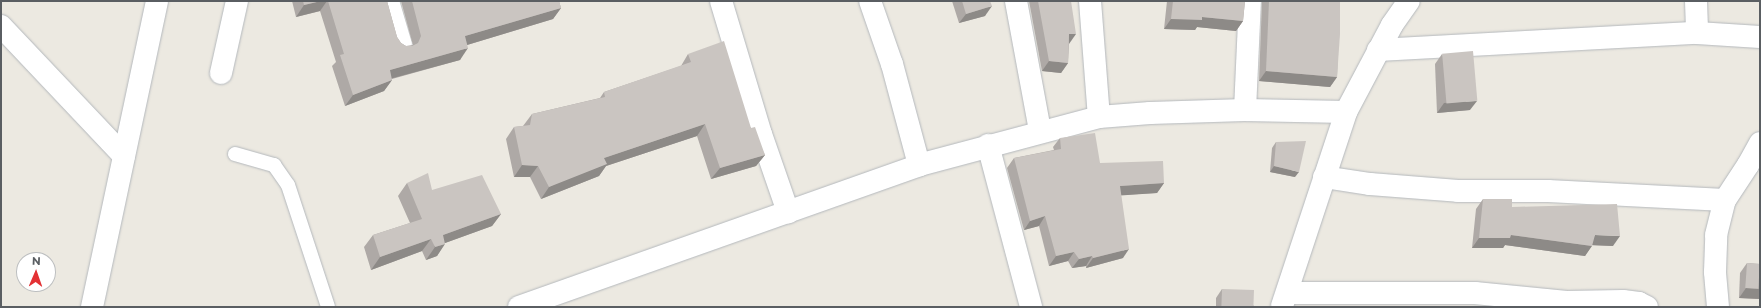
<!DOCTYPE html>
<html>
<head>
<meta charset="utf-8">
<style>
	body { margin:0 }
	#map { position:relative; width:1761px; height:308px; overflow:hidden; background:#ece9e1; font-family:Montserrat,sans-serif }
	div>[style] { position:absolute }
	.roads { filter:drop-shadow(0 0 1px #b4b8bc) drop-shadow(0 0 1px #b4b8bc) }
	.lane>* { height:14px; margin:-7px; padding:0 7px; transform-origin:7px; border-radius:7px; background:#fff }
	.street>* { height:22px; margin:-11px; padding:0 11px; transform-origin:11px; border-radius:11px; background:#fff }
	.wall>* { inset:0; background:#aea9a6 }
	.shaded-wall>* { inset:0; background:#8d8a87 }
	.building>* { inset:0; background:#cac5c1; transform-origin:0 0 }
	span { translate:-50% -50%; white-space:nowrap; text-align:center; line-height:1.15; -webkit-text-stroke:3.5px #fff; paint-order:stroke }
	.frame { position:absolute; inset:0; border:2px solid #5a5e62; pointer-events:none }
	.north { position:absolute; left:16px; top:252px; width:40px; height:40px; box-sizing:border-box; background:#fff; border:1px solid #bdbfc0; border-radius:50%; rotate:2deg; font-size:11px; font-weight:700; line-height:16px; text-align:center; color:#5a5e62 }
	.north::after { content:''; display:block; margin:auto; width:14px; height:18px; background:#e33134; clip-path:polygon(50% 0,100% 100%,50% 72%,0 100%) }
</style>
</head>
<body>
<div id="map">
	<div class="roads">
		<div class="lane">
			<i style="left:235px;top:154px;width:41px;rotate:15.8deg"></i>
			<i style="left:274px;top:165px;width:24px;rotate:55deg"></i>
			<i style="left:288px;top:185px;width:128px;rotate:71.8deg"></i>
		</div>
		<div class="street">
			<i style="left:388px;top:1px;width:46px;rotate:73.5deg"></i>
			<i style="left:721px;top:1px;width:139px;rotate:73.3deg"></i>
			<i style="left:761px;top:134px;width:83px;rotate:70.9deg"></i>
			<i style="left:870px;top:1px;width:67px;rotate:70.8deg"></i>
			<i style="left:892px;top:64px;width:105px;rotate:75deg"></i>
			<i style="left:1016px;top:1px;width:132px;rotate:79.5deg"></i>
			<i style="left:1090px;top:1px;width:116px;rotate:85.6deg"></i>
			<i style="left:1696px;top:1px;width:32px;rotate:88deg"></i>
			<i style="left:1px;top:26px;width:179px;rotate:46.6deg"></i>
			<i style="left:1378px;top:50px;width:319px;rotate:-3.1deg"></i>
			<i style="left:1697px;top:33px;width:63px;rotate:3.6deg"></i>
			<i style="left:221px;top:73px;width:74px;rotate:-77.5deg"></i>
			<i style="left:1245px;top:110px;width:109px;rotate:-87.4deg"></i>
			<i style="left:988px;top:145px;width:168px;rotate:75.1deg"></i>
			<i style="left:1324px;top:177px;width:47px;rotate:8.7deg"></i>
			<i style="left:1370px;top:184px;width:88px;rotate:4.5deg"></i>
			<i style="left:1458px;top:191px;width:90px"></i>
			<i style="left:1548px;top:191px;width:177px;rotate:2.9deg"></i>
			<i style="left:1287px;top:293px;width:188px"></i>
			<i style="left:1475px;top:293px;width:92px;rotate:5.6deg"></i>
			<i style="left:1567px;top:302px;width:56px;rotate:-1deg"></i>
			<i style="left:1623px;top:301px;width:16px;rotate:7deg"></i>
			<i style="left:1639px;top:303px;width:9px;rotate:27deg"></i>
			<i style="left:1282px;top:306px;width:204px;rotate:-71.7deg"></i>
			<i style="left:1346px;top:112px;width:98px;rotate:-62.1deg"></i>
			<i style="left:1392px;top:25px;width:29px;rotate:-55deg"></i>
			<i style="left:92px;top:307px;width:313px;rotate:-78deg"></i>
			<i style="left:519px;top:307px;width:424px;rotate:-19.5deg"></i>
			<i style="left:919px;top:165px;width:186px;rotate:-14.9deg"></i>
			<i style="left:1099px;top:117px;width:51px;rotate:-4.5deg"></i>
			<i style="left:1150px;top:113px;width:95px;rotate:-1.8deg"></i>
			<i style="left:1245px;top:110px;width:101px;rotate:1.1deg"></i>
			<i style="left:1718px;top:307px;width:35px;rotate:-95deg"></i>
			<i style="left:1715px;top:272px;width:37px;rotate:-88deg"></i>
			<i style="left:1716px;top:235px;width:36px;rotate:-76deg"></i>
			<i style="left:1725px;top:200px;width:42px;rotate:-56.7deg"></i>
			<i style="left:1748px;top:165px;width:25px;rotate:-61deg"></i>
		</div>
	</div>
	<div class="wall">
		<i style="clip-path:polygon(292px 1px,387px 1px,397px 37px,401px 43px,406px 46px,413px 45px,401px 1px,559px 1px,561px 8px,553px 19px,467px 45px,460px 60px,392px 79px,392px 80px,384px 91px,345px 106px,332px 66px,336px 62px,320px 11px,296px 17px)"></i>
		<i style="clip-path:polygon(952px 1px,990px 1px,985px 16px,959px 23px)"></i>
		<i style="clip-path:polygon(1029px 1px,1071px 1px,1068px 63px,1061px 73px,1042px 71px)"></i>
		<i style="clip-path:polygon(1167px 1px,1245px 1px,1243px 21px,1236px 31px,1197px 27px,1195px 30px,1164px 29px)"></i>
		<i style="clip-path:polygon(1262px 1px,1340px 1px,1337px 77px,1330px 87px,1259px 81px)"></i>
		<i style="clip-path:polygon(688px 54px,751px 128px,765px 155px,756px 166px,711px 179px,697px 136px,606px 166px,599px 176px,541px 199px,530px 177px,514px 177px,506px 139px,514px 127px,523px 126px,532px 114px,600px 98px,604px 92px,681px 66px)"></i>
		<i style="clip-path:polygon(1442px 54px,1470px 110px,1437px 113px,1435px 64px)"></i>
		<i style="clip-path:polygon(1060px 138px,1100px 163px,1164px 183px,1157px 193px,1121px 195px,1123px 258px,1086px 268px,1086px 266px,1072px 268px,1068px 261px,1049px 266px,1039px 226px,1024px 230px,1007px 168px,1014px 158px,1054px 150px,1053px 147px)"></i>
		<i style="clip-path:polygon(1276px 142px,1295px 177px,1270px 172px,1272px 148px)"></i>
		<i style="clip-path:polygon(407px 183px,432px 190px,501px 214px,492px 226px,445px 243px,437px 256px,426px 260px,422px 251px,371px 270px,364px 247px,373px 235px,410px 223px,398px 196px)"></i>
		<i style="clip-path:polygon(1483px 199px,1512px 207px,1613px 246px,1592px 245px,1585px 256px,1505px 245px,1503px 248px,1472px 248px,1476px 209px)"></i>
		<i style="clip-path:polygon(1747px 263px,1760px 264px,1760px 299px,1739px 298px,1740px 273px)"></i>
		<i style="clip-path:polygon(1222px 289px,1256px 307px,1216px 307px,1216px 298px)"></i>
	</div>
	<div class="shaded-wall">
		<i style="clip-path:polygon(321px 1px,327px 1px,320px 11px,296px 17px,304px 5px)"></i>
		<i style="clip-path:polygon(992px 6px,985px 16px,959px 23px,966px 14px)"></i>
		<i style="clip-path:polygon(561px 8px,553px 19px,457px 48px,465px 36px)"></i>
		<i style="clip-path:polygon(1202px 17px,1243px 21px,1236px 31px,1197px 27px,1195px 30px,1164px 29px,1171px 19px)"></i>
		<i style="clip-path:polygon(1069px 34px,1076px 34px,1069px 44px)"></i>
		<i style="clip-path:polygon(468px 48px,460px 60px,382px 81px,390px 70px)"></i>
		<i style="clip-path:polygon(1049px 61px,1068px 63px,1061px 73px,1042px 71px)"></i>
		<i style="clip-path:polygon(1266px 71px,1337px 77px,1330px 87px,1259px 81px)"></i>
		<i style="clip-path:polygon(392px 80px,384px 91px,345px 106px,353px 95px)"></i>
		<i style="clip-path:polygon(1477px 101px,1470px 110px,1437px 113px,1444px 103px)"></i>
		<i style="clip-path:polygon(705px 124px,697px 136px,606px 166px,599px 176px,541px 199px,549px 187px,604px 158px)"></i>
		<i style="clip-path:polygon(765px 155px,756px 166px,711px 179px,720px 168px)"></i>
		<i style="clip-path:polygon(522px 165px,538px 166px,530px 177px,514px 177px)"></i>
		<i style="clip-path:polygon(1274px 166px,1299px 172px,1295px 177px,1270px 172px)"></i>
		<i style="clip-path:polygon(1164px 183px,1157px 193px,1113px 196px,1120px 186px)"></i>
		<i style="clip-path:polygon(501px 214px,492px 226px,434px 247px,443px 235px)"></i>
		<i style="clip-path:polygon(1045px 216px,1039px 226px,1024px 230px,1030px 221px)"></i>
		<i style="clip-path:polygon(1511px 235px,1592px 246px,1585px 256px,1505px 245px,1503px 248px,1472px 248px,1479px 238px)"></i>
		<i style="clip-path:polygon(1595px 235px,1620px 236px,1613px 246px,1588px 245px)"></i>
		<i style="clip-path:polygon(431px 239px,422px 251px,371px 270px,380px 257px)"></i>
		<i style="clip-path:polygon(445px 244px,437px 256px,426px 260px,435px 247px)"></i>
		<i style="clip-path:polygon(1129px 249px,1123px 258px,1086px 268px,1093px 258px)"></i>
		<i style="clip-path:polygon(1074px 252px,1068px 261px,1049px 266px,1056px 256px)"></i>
		<i style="clip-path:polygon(1092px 256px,1086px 266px,1072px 268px,1079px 259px)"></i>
		<i style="clip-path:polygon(1746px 288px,1760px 289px,1760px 299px,1739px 298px)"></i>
	</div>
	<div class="building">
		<i style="clip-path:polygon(303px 1px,321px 1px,304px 5px)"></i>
		<i style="clip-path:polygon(328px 1px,387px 1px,397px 37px,401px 43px,406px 46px,412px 46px,418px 43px,421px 36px,412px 1px,559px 1px,561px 8px,465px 36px,468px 48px,390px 70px,392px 80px,353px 95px,340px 55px,344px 54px)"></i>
		<i style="clip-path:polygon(962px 1px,990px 1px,992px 6px,966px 14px)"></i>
		<i style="clip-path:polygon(1038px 1px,1071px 1px,1076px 34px,1069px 34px,1068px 63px,1049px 61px)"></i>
		<i style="clip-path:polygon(1173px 1px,1245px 1px,1243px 21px,1202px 17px,1202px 20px,1171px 19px)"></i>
		<i style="clip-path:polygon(1269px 1px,1340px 1px,1340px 34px,1337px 77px,1266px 71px)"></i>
		<i style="clip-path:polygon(724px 41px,751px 128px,755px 127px,765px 155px,720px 168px,705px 124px,604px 158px,607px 164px,549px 187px,538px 166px,522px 165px,514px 127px,530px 125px,532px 114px,605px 97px,604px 92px,691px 62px,688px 54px)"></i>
		<i style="left:1473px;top:51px;width:50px;height:31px;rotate:85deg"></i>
		<i style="clip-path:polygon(1095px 133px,1100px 163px,1163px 161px,1164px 183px,1120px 186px,1129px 249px,1093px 258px,1092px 256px,1079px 259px,1074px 252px,1056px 256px,1045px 216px,1030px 221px,1014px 158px,1061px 149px,1060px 138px)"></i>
		<i style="clip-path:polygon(1306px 141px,1299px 172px,1274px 166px,1276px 142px)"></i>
		<i style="clip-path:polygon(428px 173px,432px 190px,482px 175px,501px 214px,443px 235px,445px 244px,435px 247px,431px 239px,380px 257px,373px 235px,422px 219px,407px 183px)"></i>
		<i style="clip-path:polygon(1483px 199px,1512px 199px,1512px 207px,1617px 204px,1620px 236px,1595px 235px,1592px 246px,1511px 235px,1510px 238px,1479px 238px)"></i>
		<i style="left:1747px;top:263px;width:13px;height:25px;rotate:4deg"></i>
		<i style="left:1222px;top:289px;width:32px;height:18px;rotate:2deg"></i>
		<i style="clip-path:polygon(1631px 306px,1632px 307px,1620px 307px)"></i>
	</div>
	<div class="frame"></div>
	<div class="north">N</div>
</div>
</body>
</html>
